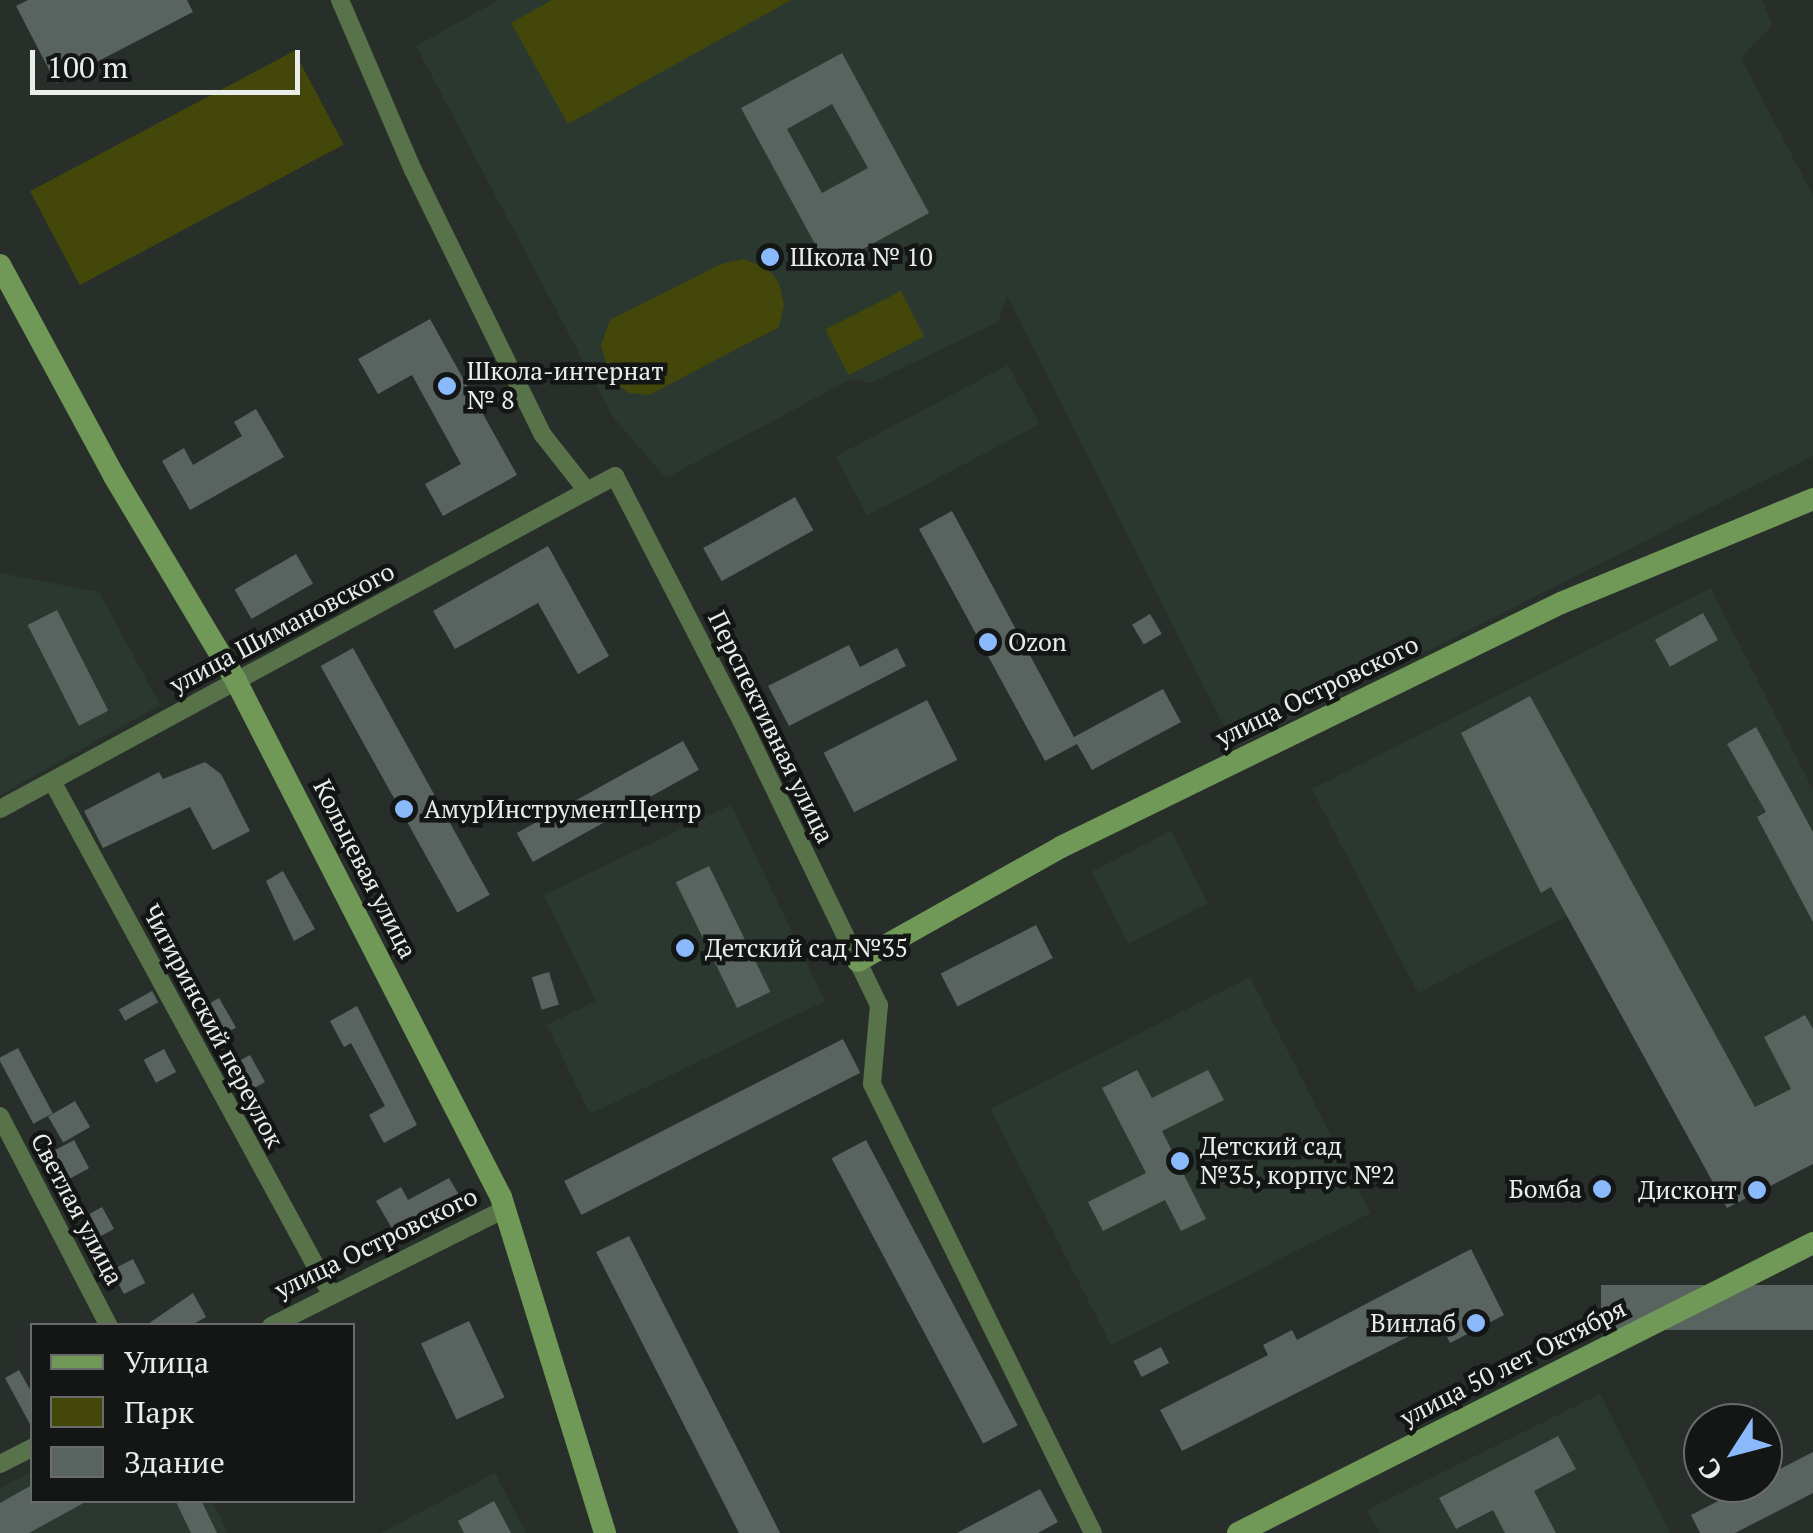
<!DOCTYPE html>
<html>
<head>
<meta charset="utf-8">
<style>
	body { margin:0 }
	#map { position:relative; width:1813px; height:1533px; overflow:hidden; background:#282f2a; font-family:"PT Serif",serif }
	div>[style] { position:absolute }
	.built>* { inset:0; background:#2b382f; transform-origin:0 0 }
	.green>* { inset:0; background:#43480a; transform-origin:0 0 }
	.building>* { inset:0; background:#596360; transform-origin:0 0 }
	.street>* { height:18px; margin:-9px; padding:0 9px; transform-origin:9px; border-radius:9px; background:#58724a }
	.secondary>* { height:22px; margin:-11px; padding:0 11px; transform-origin:11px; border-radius:11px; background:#709958 }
	.dots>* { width:28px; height:28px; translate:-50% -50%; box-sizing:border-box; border:5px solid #131614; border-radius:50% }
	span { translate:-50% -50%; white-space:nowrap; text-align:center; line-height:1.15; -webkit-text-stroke:9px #131614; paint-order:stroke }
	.poi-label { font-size:25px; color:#e9eeea }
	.left { translate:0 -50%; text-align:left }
	.right { translate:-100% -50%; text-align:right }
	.street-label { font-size:25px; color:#e9eeea }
	.legend { position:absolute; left:30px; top:1323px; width:325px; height:180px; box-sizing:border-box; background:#131614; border:2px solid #696c6a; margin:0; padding:12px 18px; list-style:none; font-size:30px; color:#e9eeea }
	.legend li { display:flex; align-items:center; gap:20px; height:50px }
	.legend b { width:50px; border:2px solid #696c6a }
	.north { position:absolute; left:1683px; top:1403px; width:100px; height:100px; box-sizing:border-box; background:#131614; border:2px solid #696c6a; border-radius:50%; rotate:234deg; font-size:28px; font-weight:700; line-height:40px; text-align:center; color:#e9eeea }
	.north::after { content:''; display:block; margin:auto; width:35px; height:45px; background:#8abafc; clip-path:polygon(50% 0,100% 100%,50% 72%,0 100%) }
	.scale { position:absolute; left:30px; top:50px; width:270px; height:45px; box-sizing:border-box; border:5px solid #e9eeea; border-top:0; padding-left:12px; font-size:30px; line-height:35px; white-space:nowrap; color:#e9eeea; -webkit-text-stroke:8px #131614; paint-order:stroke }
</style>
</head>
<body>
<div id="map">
	<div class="built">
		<i style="clip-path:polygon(499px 0,1762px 0,1772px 25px,1741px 58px,1813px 196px,1813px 456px,1235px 748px,1007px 296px,998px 322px,871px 383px,851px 379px,666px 478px,613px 417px,416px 46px)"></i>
		<i style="left:1008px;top:365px;width:67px;height:195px;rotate:62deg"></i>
		<i style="clip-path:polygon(0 573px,99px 592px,160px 705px,0 795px)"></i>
		<i style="clip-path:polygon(1711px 588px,1813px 790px,1813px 1080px,1690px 1143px,1571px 914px,1418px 993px,1312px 789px)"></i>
		<i style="clip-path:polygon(731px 805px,825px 1001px,590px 1114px,547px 1025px,596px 1001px,544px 895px)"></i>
		<i style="left:1171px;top:831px;width:81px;height:89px;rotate:63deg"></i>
		<i style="left:1250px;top:977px;width:265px;height:291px;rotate:63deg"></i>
		<i style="clip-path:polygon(1600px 1394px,1670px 1533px,1380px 1533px,1367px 1510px)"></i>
		<i style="clip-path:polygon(32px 1472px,32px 1500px,212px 1501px,228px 1533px,0 1533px,0 1488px)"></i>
		<i style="clip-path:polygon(495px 1473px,526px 1533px,381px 1533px)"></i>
	</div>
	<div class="green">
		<i style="clip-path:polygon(552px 0,791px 0,568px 124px,511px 23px)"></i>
		<i style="left:294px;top:51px;width:106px;height:299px;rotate:62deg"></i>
		<i style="clip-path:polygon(744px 259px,769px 270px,779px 283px,784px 305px,779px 327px,649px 395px,629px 393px,611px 380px,601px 345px,610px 320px,721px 264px)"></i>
		<i style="left:901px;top:291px;width:51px;height:85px;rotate:63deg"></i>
	</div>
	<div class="building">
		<i style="clip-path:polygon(28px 0,187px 0,193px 12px,56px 83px,16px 6px)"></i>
		<i style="clip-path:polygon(evenodd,842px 53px,929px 213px,828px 268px,741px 108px,842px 53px,832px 104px,868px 168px,822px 193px,787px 129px,832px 104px)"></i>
		<i style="clip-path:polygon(430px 319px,517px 475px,443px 516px,425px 484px,461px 464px,412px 375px,378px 394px,358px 359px)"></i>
		<i style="clip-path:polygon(256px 409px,284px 457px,190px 510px,162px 461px,184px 448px,193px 465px,242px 436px,234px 422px)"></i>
		<i style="left:795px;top:497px;width:38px;height:105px;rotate:61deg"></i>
		<i style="clip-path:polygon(952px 511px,1074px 737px,1163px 689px,1181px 722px,1092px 770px,1077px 744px,1045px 761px,919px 529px)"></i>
		<i style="clip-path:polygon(548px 546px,609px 656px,578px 674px,538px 603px,455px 649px,433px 611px)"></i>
		<i style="left:296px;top:554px;width:34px;height:71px;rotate:60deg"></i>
		<i style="left:57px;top:610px;width:113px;height:33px;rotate:63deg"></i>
		<i style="left:1703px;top:613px;width:31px;height:55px;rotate:61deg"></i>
		<i style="left:1150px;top:614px;width:23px;height:21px;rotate:59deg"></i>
		<i style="clip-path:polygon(849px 645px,860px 667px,897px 648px,906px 666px,789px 726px,768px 686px)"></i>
		<i style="left:353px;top:648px;width:282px;height:37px;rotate:61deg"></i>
		<i style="clip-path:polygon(1530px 696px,1755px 1107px,1791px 1089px,1764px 1037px,1805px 1015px,1813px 1029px,1813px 1164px,1727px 1208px,1551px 887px,1541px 893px,1461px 733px)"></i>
		<i style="left:927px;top:700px;width:67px;height:116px;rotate:63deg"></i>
		<i style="clip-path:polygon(1756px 727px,1813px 832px,1813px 922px,1757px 817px,1766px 812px,1727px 744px)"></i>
		<i style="left:683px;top:741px;width:33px;height:190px;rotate:61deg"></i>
		<i style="clip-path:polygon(205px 762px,221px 774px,250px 831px,213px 850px,190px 807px,103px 848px,84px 811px,159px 772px,163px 779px)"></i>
		<i style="left:709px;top:866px;width:140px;height:37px;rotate:64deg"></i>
		<i style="clip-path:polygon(283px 871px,315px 929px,294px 941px,266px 881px)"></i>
		<i style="left:1036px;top:925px;width:37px;height:107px;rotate:63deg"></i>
		<i style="left:549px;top:972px;width:34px;height:18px;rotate:73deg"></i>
		<i style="left:152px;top:991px;width:13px;height:38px;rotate:61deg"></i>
		<i style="left:219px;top:998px;width:34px;height:30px;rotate:60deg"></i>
		<i style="clip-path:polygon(357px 1006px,417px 1125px,384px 1143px,369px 1115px,385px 1106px,351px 1043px,344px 1047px,330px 1021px)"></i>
		<i style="left:843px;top:1039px;width:38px;height:313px;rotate:63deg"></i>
		<i style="left:18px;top:1048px;width:74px;height:22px;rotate:62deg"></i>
		<i style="left:164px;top:1049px;width:26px;height:23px;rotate:62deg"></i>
		<i style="left:250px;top:1055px;width:31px;height:26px;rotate:61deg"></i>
		<i style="clip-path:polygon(1137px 1070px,1152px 1098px,1208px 1070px,1224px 1100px,1162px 1131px,1206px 1219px,1181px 1231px,1165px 1200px,1103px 1231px,1088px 1202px,1146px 1173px,1102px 1088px)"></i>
		<i style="left:75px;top:1101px;width:30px;height:31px;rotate:60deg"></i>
		<i style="left:74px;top:1140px;width:32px;height:28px;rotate:62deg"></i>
		<i style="left:866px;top:1140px;width:323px;height:39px;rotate:62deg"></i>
		<i style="clip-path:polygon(449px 1178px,459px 1195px,393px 1230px,376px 1201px,401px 1187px,408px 1200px)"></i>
		<i style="left:102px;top:1207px;width:25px;height:22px;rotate:61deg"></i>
		<i style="clip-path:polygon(629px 1236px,760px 1493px,780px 1533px,739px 1533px,596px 1252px)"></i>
		<i style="clip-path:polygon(1471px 1249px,1504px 1315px,1450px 1343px,1439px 1321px,1182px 1451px,1160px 1410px,1268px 1355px,1263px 1345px,1292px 1330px,1297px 1340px)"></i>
		<i style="left:133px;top:1259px;width:27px;height:24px;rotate:63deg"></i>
		<i style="left:1813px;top:1285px;width:45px;height:212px;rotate:90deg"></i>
		<i style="clip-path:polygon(193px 1293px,206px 1317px,190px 1326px,145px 1326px)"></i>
		<i style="left:469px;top:1321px;width:84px;height:53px;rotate:65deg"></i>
		<i style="left:1161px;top:1347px;width:18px;height:31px;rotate:63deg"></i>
		<i style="clip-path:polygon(19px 1370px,32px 1393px,32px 1428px,5px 1378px)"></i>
		<i style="clip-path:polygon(1558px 1436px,1576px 1469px,1534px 1491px,1556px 1533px,1505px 1533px,1493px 1510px,1456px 1529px,1439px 1498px)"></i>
		<i style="clip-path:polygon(1813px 1452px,1813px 1493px,1735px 1533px,1700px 1533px,1691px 1515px)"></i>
		<i style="clip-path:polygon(32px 1485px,32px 1500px,89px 1500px,29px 1533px,0 1533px,0 1503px)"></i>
		<i style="clip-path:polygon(1040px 1489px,1058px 1522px,1038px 1533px,957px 1533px)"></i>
		<i style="clip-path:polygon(175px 1500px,201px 1500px,217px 1533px,191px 1533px)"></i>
		<i style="clip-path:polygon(494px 1501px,511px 1533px,464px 1533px,458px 1521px)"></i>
	</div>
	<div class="street">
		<i style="left:340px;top:0;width:185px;rotate:66.8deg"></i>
		<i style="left:413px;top:170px;width:295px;rotate:63.9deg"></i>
		<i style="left:543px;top:435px;width:71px;rotate:51.8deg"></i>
		<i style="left:587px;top:491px;width:32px;rotate:-28deg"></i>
		<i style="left:615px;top:476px;width:275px;rotate:62.7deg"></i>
		<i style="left:741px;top:720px;width:317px;rotate:64.2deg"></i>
		<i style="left:879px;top:1005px;width:79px;rotate:95.1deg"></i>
		<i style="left:872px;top:1084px;width:500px;rotate:63.79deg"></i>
		<i style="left:52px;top:781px;width:584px;rotate:61.46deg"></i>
		<i style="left:0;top:809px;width:668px;rotate:-28.45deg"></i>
		<i style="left:0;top:1116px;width:237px;rotate:62.6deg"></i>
		<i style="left:271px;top:1326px;width:262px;rotate:-26.6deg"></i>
		<i style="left:0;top:1464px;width:36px;rotate:-27deg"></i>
	</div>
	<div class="secondary">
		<i style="left:0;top:265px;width:240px;rotate:61.6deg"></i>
		<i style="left:114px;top:476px;width:239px;rotate:59.2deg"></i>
		<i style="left:236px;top:681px;width:580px;rotate:62.82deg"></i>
		<i style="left:501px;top:1197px;width:352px;rotate:72.8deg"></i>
		<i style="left:858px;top:961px;width:233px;rotate:-29.3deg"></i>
		<i style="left:1061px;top:847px;width:556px;rotate:-26.01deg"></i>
		<i style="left:1561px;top:603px;width:273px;rotate:-22.4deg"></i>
		<i style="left:1238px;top:1533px;width:644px;rotate:-26.76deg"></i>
	</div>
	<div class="dots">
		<i style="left:770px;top:257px;background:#8abafc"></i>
		<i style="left:447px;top:386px;background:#8abafc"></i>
		<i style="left:988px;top:642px;background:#8abafc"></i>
		<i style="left:404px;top:809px;background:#8abafc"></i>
		<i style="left:685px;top:948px;background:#8abafc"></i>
		<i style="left:1180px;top:1161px;background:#8abafc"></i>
		<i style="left:1602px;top:1189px;background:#8abafc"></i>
		<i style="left:1757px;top:1190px;background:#8abafc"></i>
		<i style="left:1476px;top:1323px;background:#8abafc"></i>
	</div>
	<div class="poi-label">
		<span class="left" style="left:790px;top:257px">Школа № 10</span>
		<span class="left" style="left:467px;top:386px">Школа-интернат<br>№ 8</span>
		<span class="left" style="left:1008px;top:642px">Ozon</span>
		<span class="left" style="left:424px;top:809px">АмурИнструментЦентр</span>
		<span class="left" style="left:705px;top:948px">Детский сад №35</span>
		<span class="left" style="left:1200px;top:1161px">Детский сад<br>№35, корпус №2</span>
		<span class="right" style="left:1582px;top:1189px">Бомба</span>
		<span class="right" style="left:1737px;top:1190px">Дисконт</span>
		<span class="right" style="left:1456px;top:1323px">Винлаб</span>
	</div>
	<div class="street-label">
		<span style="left:282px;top:628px;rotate:-28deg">улица Шимановского</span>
		<span style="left:1317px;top:691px;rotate:-26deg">улица Островского</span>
		<span style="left:771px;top:727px;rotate:64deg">Перспективная улица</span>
		<span style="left:365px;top:869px;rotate:63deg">Кольцевая улица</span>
		<span style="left:213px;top:1026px;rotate:62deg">Чигиринский переулок</span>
		<span style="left:77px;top:1209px;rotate:62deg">Светлая улица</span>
		<span style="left:376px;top:1243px;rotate:-26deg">улица Островского</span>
		<span style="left:1513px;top:1363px;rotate:-27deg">улица 50 лет Октября</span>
	</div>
	<ul class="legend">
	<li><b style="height:12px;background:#709958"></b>Улица</li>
	<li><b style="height:28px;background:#43480a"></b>Парк</li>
	<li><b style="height:28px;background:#596360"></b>Здание</li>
	</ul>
	<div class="north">С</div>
	<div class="scale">100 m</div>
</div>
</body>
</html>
